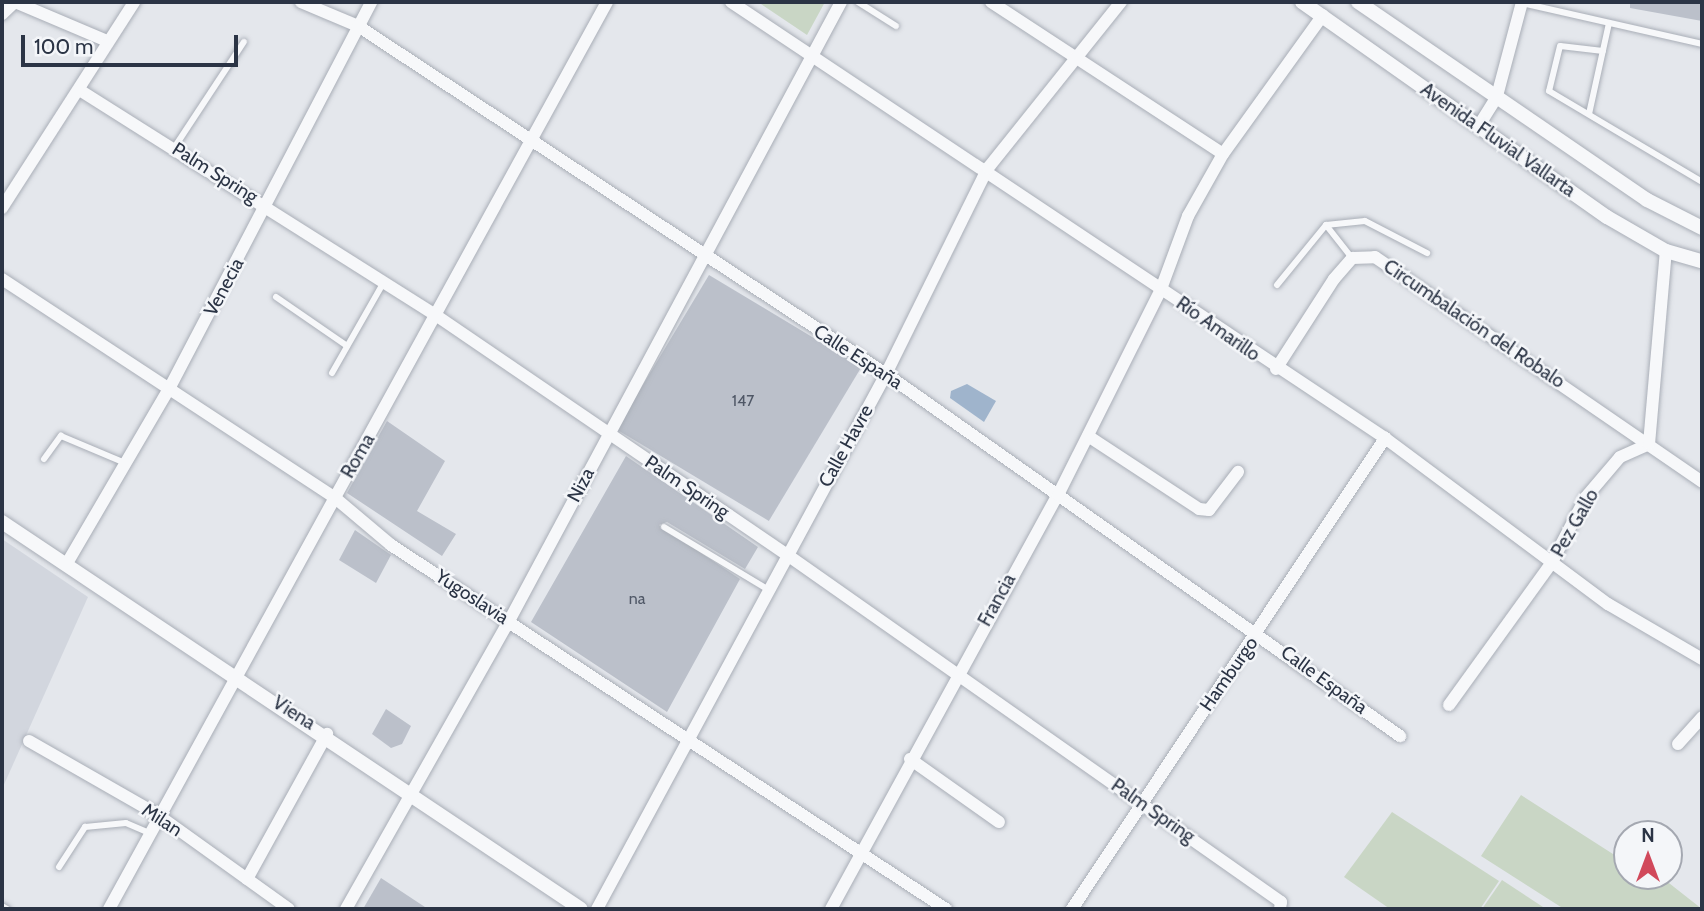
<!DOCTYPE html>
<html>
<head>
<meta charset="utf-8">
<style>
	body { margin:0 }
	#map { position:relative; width:1704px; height:911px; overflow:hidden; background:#e4e7ec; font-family:Cabin,sans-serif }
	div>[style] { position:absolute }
	.built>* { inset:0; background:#d2d6de }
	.green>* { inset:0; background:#c9d6c5 }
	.water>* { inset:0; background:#9fb4cc }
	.building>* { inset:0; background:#bbc0ca; transform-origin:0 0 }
	.roads { filter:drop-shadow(0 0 2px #a9aeb7) drop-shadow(0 0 2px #a9aeb7) }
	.service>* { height:6px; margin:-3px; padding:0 3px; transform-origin:3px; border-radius:3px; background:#f7f8fa }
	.minor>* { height:12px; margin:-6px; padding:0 6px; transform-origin:6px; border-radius:6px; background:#f7f8fa }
	.tertiary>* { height:14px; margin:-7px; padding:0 7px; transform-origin:7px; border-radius:7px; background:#f7f8fa }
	span { translate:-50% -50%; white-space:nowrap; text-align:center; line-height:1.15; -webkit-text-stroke:5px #f4f6f9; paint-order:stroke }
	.number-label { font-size:16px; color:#4f5766 }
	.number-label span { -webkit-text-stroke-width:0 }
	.street-label { font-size:19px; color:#2b3445 }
	.frame { position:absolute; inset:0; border:4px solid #2b3445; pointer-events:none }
	.north { position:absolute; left:1613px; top:820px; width:70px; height:70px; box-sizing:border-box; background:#f4f6f9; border:2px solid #a4a8b1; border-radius:50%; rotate:0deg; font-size:19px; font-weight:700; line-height:28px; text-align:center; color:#2b3445 }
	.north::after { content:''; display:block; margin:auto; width:24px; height:32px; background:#d1495b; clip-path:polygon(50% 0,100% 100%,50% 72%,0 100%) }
	.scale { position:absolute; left:21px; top:35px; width:217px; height:32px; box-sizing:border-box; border:4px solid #2b3445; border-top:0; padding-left:9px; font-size:21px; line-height:24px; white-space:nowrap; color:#2b3445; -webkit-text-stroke:5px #f4f6f9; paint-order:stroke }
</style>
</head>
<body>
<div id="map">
	<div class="built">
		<i style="clip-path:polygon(2px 539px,88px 597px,2px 789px)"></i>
	</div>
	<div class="green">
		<i style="clip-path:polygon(758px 2px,825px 2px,807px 35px)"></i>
		<i style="clip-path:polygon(1521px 795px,1627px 863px,1627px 876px,1660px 876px,1702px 909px,1564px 909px,1481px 856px)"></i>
		<i style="clip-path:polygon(1392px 812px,1499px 881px,1480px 909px,1390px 909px,1344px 877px)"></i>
		<i style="clip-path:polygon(1502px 880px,1543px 907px,1482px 909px)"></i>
	</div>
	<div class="water">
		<i style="clip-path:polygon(967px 384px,996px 401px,984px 422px,950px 398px,951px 391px)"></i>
	</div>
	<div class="building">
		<i style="clip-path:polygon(1630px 2px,1702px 2px,1702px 21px,1630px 8px)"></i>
		<i style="left:709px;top:275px;width:178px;height:180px;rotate:31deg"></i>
		<i style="clip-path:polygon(387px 421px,445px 461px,417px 511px,456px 534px,442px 556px,347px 493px)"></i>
		<i style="clip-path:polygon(626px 456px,758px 547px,745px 569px,667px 522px,659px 525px,740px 579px,667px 712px,531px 622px)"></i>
		<i style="clip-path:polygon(355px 530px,391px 555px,376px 583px,339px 560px)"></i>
		<i style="clip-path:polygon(386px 709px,411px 726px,402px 744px,391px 748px,372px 734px)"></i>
		<i style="clip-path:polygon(381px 878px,428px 909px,363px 909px)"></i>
	</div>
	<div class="roads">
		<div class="service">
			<i style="left:858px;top:2px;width:45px;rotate:32.3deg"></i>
			<i style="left:1522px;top:3px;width:185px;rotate:12.8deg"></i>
			<i style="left:1603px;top:51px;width:43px;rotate:-173.4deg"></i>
			<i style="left:1560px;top:46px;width:46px;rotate:103.7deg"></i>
			<i style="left:1549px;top:91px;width:178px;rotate:30.7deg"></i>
			<i style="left:1589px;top:114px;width:93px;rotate:-77.6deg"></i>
			<i style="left:174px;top:148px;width:127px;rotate:-56.6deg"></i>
			<i style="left:1326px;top:225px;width:39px;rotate:-6deg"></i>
			<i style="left:1365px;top:221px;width:70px;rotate:27.3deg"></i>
			<i style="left:1277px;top:285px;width:77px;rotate:-50.8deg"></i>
			<i style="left:1326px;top:225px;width:42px;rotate:51.8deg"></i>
			<i style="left:276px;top:297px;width:86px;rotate:34.6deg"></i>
			<i style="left:332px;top:373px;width:105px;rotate:-60.3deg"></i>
			<i style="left:44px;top:459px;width:29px;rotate:-54deg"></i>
			<i style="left:61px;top:436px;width:67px;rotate:22.8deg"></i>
			<i style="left:664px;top:527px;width:120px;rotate:31deg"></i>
			<i style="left:59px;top:867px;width:48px;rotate:-57deg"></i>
			<i style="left:85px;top:827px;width:41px;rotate:-5.6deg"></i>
			<i style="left:126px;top:823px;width:26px;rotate:23deg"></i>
			<i style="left:2px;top:906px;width:6px;rotate:31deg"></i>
		</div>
		<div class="minor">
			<i style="left:301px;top:2px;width:62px;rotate:22.8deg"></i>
			<i style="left:358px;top:26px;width:632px;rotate:33.39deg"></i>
			<i style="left:886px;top:374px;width:629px;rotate:35.16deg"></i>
			<i style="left:731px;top:2px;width:786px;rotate:33.69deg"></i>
			<i style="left:1385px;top:438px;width:278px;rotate:36.7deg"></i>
			<i style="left:1608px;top:604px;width:109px;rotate:30.3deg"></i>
			<i style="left:991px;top:2px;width:277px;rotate:33.2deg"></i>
			<i style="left:2px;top:14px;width:18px;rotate:-43deg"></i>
			<i style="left:15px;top:2px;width:100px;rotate:23deg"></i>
			<i style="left:81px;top:91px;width:421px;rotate:32.3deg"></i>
			<i style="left:437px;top:316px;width:422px;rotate:34.3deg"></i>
			<i style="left:786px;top:554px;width:605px;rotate:35.11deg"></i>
			<i style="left:1281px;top:902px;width:7px;rotate:98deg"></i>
			<i style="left:1478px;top:127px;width:36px;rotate:-58deg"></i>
			<i style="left:1497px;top:96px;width:97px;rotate:-75.1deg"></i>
			<i style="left:2px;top:208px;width:245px;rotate:-57.3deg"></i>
			<i style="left:2px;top:279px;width:397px;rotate:33.3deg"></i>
			<i style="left:334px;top:497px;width:75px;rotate:40.1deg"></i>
			<i style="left:391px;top:545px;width:664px;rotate:33.26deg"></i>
			<i style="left:1276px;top:369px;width:107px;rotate:-57.2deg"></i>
			<i style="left:1334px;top:279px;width:28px;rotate:-49deg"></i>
			<i style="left:1352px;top:258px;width:23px;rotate:-2deg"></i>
			<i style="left:1375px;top:257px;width:397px;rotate:34.5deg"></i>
			<i style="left:1088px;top:436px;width:133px;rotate:33.3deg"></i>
			<i style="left:1199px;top:509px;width:10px;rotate:6deg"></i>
			<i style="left:1209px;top:510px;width:48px;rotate:-52.7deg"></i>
			<i style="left:66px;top:565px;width:204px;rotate:-59.7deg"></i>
			<i style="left:169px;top:389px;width:437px;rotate:-62.4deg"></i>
			<i style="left:1449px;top:705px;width:176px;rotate:-54.2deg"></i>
			<i style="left:1552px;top:562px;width:73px;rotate:-62.4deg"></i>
			<i style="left:1586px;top:497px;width:52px;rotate:-49.6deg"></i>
			<i style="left:1620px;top:457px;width:32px;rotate:-24deg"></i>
			<i style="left:1649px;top:444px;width:194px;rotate:-85deg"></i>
			<i style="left:29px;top:741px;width:149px;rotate:29.8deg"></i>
			<i style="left:158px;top:815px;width:161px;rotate:35.7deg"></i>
			<i style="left:1678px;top:744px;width:36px;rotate:-48deg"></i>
			<i style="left:910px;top:759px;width:109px;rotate:35.3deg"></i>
			<i style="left:247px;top:879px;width:166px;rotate:-61.1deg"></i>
			<i style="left:109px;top:909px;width:1035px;rotate:-61.23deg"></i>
			<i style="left:346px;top:909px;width:331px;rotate:-60.5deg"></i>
			<i style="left:509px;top:621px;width:702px;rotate:-61.79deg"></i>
			<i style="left:597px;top:909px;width:608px;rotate:-61.62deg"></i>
			<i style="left:886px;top:374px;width:230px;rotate:-63.7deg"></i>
			<i style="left:988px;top:168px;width:213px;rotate:-51.3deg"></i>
			<i style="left:831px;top:909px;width:472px;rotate:-61.3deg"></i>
			<i style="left:1058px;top:495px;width:230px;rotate:-63.4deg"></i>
			<i style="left:1161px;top:289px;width:78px;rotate:-69.7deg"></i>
			<i style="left:1188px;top:216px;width:71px;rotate:-60.6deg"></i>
			<i style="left:1223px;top:154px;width:171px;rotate:-54.3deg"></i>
			<i style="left:1072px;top:909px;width:566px;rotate:-56.39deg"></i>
		</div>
		<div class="tertiary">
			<i style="left:1302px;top:2px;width:373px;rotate:35.2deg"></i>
			<i style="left:1607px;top:217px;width:68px;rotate:30deg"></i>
			<i style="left:1666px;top:251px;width:37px;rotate:16deg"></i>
			<i style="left:1358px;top:2px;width:350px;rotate:34.4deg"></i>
			<i style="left:1647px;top:200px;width:62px;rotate:27deg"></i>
			<i style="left:2px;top:522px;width:696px;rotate:33.76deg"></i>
		</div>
	</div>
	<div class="number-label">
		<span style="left:743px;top:401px">147</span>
		<span style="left:637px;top:599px">na</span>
	</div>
	<div class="street-label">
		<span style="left:1498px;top:140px;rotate:35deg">Avenida Fluvial Vallarta</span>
		<span style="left:215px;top:173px;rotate:32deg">Palm Spring</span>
		<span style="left:224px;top:287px;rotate:-62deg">Venecia</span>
		<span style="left:1474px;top:324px;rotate:34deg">Circumbalación del Robalo</span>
		<span style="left:1218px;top:329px;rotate:35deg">Río Amarillo</span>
		<span style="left:858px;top:357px;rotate:33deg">Calle España</span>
		<span style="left:846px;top:446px;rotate:-61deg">Calle Havre</span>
		<span style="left:358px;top:456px;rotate:-60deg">Roma</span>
		<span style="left:581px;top:485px;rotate:-62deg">Niza</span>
		<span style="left:687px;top:487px;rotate:34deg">Palm Spring</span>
		<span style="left:1575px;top:523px;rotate:-60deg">Pez Gallo</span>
		<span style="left:472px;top:597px;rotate:33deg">Yugoslavia</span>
		<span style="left:997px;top:600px;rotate:-61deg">Francia</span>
		<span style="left:1229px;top:674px;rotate:-55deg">Hamburgo</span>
		<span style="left:1324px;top:680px;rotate:36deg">Calle España</span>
		<span style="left:294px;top:713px;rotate:32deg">Viena</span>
		<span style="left:1153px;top:811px;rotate:35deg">Palm Spring</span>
		<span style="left:162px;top:820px;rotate:33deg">Milan</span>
	</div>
	<div class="frame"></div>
	<div class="north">N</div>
	<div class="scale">100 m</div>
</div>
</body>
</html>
